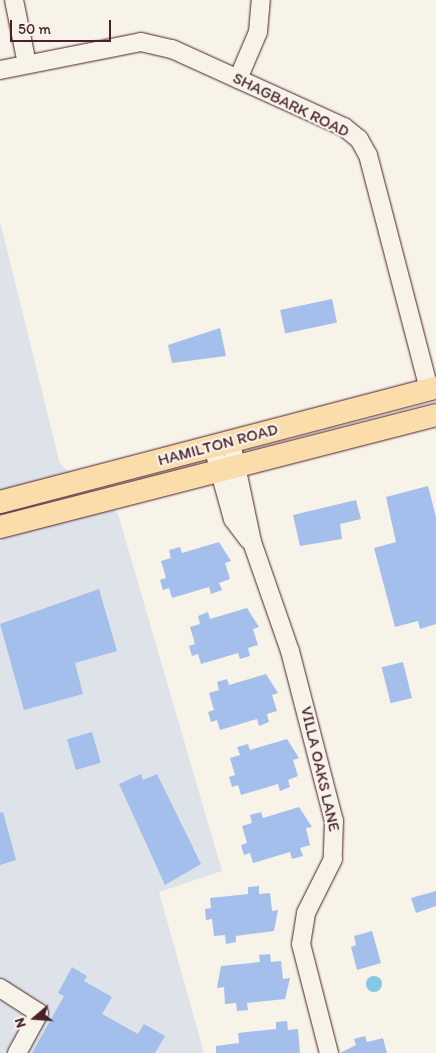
<!DOCTYPE html>
<html>
<head>
<meta charset="utf-8">
<style>
	body { margin:0 }
	#map { position:relative; width:436px; height:1053px; overflow:hidden; background:#f7f3e8; font-family:Itim,sans-serif }
	div>[style] { position:absolute }
	.built>* { inset:0; background:#dee3e9 }
	.water>* { inset:0; background:#85c8e6 }
	.round { border-radius:50% }
	.building>* { inset:0; background:#a4bfeb; transform-origin:0 0 }
	.roads { filter:drop-shadow(0 0 1px #4a1f2b) drop-shadow(0 0 1px #4a1f2b) }
	.minor>* { height:18px; margin:-9px; padding:0 9px; transform-origin:9px; border-radius:9px; background:#f7f3e8 }
	.major>* { height:22px; margin:-11px; padding:0 11px; transform-origin:11px; border-radius:11px; background:#fbdcab }
	span { translate:-50% -50%; white-space:nowrap; text-align:center; line-height:1.15; -webkit-text-stroke:4.5px #f7f3e8; paint-order:stroke }
	.street-label { font-size:16px; color:#4a1f2b }
	.north { position:absolute; left:10px; top:993px; width:50px; height:50px; -webkit-text-stroke:4px #f7f3e8; paint-order:stroke; rotate:252deg; font-size:14px; font-weight:700; line-height:20px; text-align:center; color:#4a1f2b }
	.north::after { content:''; display:block; margin:auto; width:18px; height:22px; background:#4a1f2b; clip-path:polygon(50% 0,100% 100%,50% 72%,0 100%) }
	.scale { position:absolute; left:10px; top:20px; width:101px; height:22px; box-sizing:border-box; border:2px solid #4a1f2b; border-top:0; padding-left:6px; font-size:15px; line-height:18px; white-space:nowrap; color:#4a1f2b; -webkit-text-stroke:4px #f7f3e8; paint-order:stroke }
</style>
</head>
<body>
<div id="map">
	<div class="built">
		<i style="clip-path:polygon(0 221px,60px 464px,118px 514px,222px 871px,159px 892px,204px 1053px,0 1053px)"></i>
	</div>
	<div class="water">
		<i class="round" style="left:366px;top:976px;width:16px;height:16px"></i>
	</div>
	<div class="building">
		<i style="left:332px;top:299px;width:24px;height:53px;rotate:78deg"></i>
		<i style="clip-path:polygon(220px 328px,226px 356px,172px 363px,168px 345px)"></i>
		<i style="clip-path:polygon(428px 486px,436px 517px,436px 624px,420px 629px,418px 621px,395px 627px,374px 548px,396px 542px,386px 497px)"></i>
		<i style="clip-path:polygon(356px 500px,361px 519px,340px 524px,342px 539px,300px 546px,293px 515px)"></i>
		<i style="clip-path:polygon(219px 542px,231px 561px,225px 563px,230px 579px,219px 583px,222px 590px,211px 594px,209px 587px,172px 598px,169px 588px,163px 590px,160px 580px,166px 578px,161px 561px,171px 558px,169px 550px,180px 547px,182px 553px)"></i>
		<i style="clip-path:polygon(99px 589px,117px 651px,75px 663px,83px 694px,24px 710px,0 624px)"></i>
		<i style="clip-path:polygon(247px 608px,259px 627px,253px 629px,258px 645px,248px 648px,250px 656px,240px 659px,238px 653px,201px 664px,198px 654px,192px 656px,189px 646px,195px 644px,190px 627px,200px 624px,198px 616px,208px 612px,210px 619px)"></i>
		<i style="left:403px;top:662px;width:37px;height:22px;rotate:76deg"></i>
		<i style="clip-path:polygon(266px 674px,278px 693px,272px 695px,277px 711px,267px 714px,269px 722px,259px 726px,257px 719px,220px 730px,217px 720px,211px 722px,208px 712px,214px 710px,209px 693px,219px 690px,217px 682px,227px 679px,229px 685px)"></i>
		<i style="left:92px;top:732px;width:32px;height:26px;rotate:74deg"></i>
		<i style="clip-path:polygon(287px 739px,299px 758px,293px 760px,298px 776px,288px 780px,290px 787px,280px 791px,278px 784px,241px 795px,238px 785px,232px 787px,229px 777px,235px 775px,230px 758px,240px 755px,237px 747px,248px 744px,250px 750px)"></i>
		<i style="clip-path:polygon(141px 774px,143px 780px,157px 774px,201px 864px,165px 885px,119px 784px)"></i>
		<i style="clip-path:polygon(299px 807px,312px 827px,306px 828px,310px 845px,300px 848px,303px 856px,292px 859px,290px 852px,253px 863px,250px 853px,244px 855px,241px 845px,247px 843px,242px 826px,252px 823px,250px 815px,261px 812px,263px 818px)"></i>
		<i style="clip-path:polygon(3px 812px,16px 860px,0 865px,0 813px)"></i>
		<i style="clip-path:polygon(259px 886px,259px 894px,270px 893px,272px 911px,278px 910px,274px 931px,236px 936px,236px 942px,226px 944px,225px 935px,214px 936px,212px 919px,206px 920px,205px 909px,211px 908px,210px 898px,248px 894px,248px 887px)"></i>
		<i style="clip-path:polygon(436px 891px,436px 906px,416px 913px,411px 898px)"></i>
		<i style="clip-path:polygon(372px 931px,381px 963px,357px 970px,351px 947px,356px 945px,354px 936px)"></i>
		<i style="clip-path:polygon(270px 954px,271px 962px,281px 961px,283px 979px,290px 978px,285px 999px,247px 1003px,248px 1010px,237px 1011px,236px 1003px,225px 1004px,224px 987px,217px 988px,221px 966px,260px 962px,259px 955px)"></i>
		<i style="clip-path:polygon(72px 967px,87px 976px,84px 981px,112px 997px,102px 1014px,138px 1034px,144px 1024px,165px 1036px,155px 1053px,32px 1053px,64px 996px,58px 993px)"></i>
		<i style="clip-path:polygon(287px 1021px,288px 1030px,298px 1029px,300px 1053px,216px 1053px,216px 1046px,239px 1043px,238px 1033px,276px 1029px,276px 1022px)"></i>
		<i style="clip-path:polygon(365px 1036px,367px 1042px,383px 1038px,387px 1053px,340px 1053px,356px 1045px,354px 1039px)"></i>
	</div>
	<div class="roads">
		<div class="minor">
			<i style="left:14px;top:0;width:65px;rotate:78.5deg"></i>
			<i style="left:0;top:70px;width:144px;rotate:-11.2deg"></i>
			<i style="left:141px;top:42px;width:32px;rotate:13deg"></i>
			<i style="left:172px;top:49px;width:189px;rotate:24.4deg"></i>
			<i style="left:344px;top:127px;width:19px;rotate:39deg"></i>
			<i style="left:359px;top:139px;width:18px;rotate:61deg"></i>
			<i style="left:368px;top:155px;width:243px;rotate:75.4deg"></i>
			<i style="left:238px;top:79px;width:51px;rotate:-66.9deg"></i>
			<i style="left:258px;top:32px;width:32px;rotate:-85deg"></i>
			<i style="left:231px;top:442px;width:102px;rotate:78.1deg"></i>
			<i style="left:252px;top:542px;width:115px;rotate:70.8deg"></i>
			<i style="left:290px;top:651px;width:176px;rotate:75.5deg"></i>
			<i style="left:334px;top:821px;width:38px;rotate:92deg"></i>
			<i style="left:333px;top:859px;width:60px;rotate:116.6deg"></i>
			<i style="left:306px;top:913px;width:31px;rotate:99deg"></i>
			<i style="left:301px;top:944px;width:113px;rotate:75.6deg"></i>
			<i style="left:213px;top:447px;width:75px;rotate:74.5deg"></i>
			<i style="left:233px;top:519px;width:26px;rotate:53deg"></i>
			<i style="left:0;top:988px;width:46px;rotate:32.7deg"></i>
			<i style="left:39px;top:1013px;width:46px;rotate:118.8deg"></i>
		</div>
		<div class="major">
			<i style="left:0;top:502px;width:451px;rotate:-14.7deg"></i>
			<i style="left:0;top:527px;width:450px;rotate:-14.4deg"></i>
		</div>
	</div>
	<div class="street-label">
		<span style="left:291px;top:105px;rotate:26deg">SHAGBARK ROAD</span>
		<span style="left:218px;top:445px;rotate:-15deg">HAMILTON ROAD</span>
		<span style="left:320px;top:769px;rotate:77deg">VILLA OAKS LANE</span>
	</div>
	<div class="north">N</div>
	<div class="scale">50 m</div>
</div>
</body>
</html>
